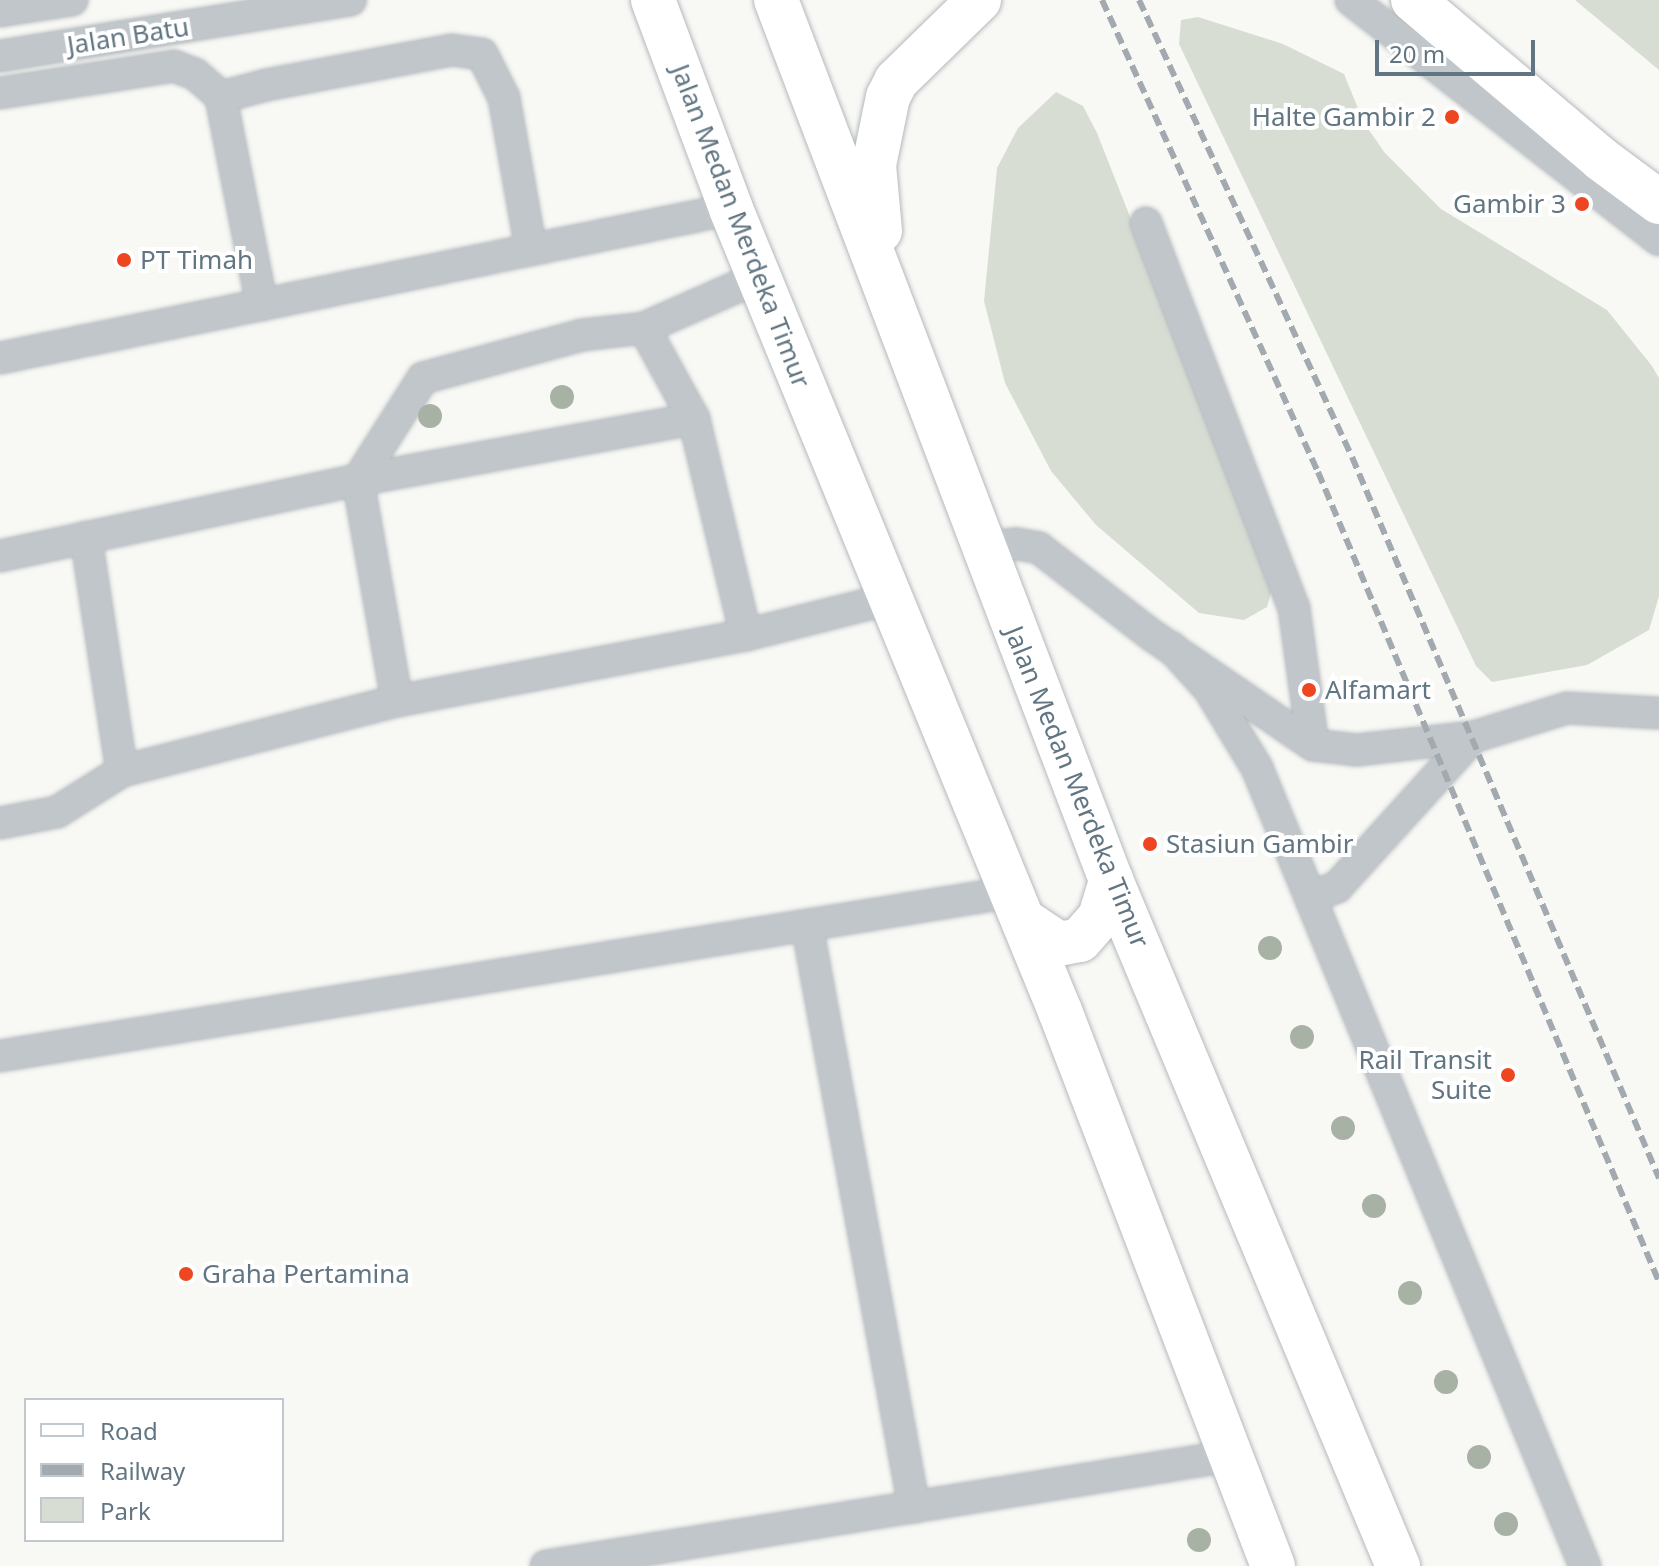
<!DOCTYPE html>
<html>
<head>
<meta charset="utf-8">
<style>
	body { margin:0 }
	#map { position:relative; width:1659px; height:1566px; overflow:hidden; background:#f8f8f5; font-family:"Noto Sans",sans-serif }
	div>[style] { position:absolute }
	.green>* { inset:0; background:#d8ddd4 }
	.roads { filter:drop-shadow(0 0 2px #b4babe) drop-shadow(0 0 2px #b4babe) }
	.service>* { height:30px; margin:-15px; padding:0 15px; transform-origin:15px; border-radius:15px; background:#c1c6ca }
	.primary>* { height:44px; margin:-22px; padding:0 22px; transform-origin:22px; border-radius:22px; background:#fff }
	.rail>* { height:6px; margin-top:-3px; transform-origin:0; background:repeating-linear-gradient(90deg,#a2aab0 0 12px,transparent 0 18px) }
	.trees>* { width:24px; height:24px; margin:-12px; border-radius:50%; background:#a8b2a4 }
	.dots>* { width:22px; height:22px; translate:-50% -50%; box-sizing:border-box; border:4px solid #fff; border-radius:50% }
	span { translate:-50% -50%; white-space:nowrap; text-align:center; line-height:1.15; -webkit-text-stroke:8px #fff; paint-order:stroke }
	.street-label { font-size:26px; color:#617582 }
	.poi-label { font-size:26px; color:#617582 }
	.right { translate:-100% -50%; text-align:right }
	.left { translate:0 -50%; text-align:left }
	.legend { position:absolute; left:24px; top:1398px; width:260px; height:144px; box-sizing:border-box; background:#fff; border:2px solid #c0c8cd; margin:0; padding:10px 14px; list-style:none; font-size:24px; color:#617582 }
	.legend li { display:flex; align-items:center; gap:16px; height:40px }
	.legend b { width:40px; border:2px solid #c0c8cd }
	.scale { position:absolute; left:1375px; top:40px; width:160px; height:36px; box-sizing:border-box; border:4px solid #617582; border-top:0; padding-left:10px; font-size:24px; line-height:28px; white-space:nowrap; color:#617582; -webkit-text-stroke:6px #fff; paint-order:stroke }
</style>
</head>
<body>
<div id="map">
	<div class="green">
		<i style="clip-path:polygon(1575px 0,1659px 0,1659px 70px)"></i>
		<i style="clip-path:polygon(1198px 17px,1283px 44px,1344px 74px,1364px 123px,1385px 153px,1441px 209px,1607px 310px,1652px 366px,1659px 378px,1659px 596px,1649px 630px,1587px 665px,1492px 682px,1476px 666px,1179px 44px,1181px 20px)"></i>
		<i style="clip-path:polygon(1056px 92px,1083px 106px,1097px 133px,1274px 582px,1267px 607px,1244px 620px,1199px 613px,1096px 525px,1051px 471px,1005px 383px,984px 301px,997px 168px,1018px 128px)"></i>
	</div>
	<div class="roads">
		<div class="service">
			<i style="left:1351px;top:0;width:390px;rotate:37.9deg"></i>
			<i style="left:0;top:11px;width:73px;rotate:-8.7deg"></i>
			<i style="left:0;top:56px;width:355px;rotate:-9.1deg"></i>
			<i style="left:0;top:93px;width:176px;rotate:-8.8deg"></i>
			<i style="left:174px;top:66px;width:22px;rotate:21deg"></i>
			<i style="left:195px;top:74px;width:35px;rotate:41deg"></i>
			<i style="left:1146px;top:223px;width:412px;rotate:69deg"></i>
			<i style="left:1294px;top:608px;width:138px;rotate:82.1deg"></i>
			<i style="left:262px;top:305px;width:212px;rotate:-101.2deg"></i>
			<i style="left:221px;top:97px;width:47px;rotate:-14.9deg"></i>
			<i style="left:266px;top:85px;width:189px;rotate:-10.7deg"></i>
			<i style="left:452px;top:50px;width:30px;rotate:8deg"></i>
			<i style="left:482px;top:54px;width:49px;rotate:63.4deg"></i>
			<i style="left:504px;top:98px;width:154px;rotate:79.9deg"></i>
			<i style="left:644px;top:328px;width:104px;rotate:61.2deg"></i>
			<i style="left:694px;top:419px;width:222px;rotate:76.5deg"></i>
			<i style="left:0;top:358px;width:746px;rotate:-11.52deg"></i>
			<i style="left:86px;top:537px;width:237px;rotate:81.3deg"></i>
			<i style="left:982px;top:548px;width:35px;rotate:-7deg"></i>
			<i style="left:1017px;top:544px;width:22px;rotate:10deg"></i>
			<i style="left:1039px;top:548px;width:144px;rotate:37.7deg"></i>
			<i style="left:1153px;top:636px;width:194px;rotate:34.3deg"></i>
			<i style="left:1313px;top:745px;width:44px;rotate:6.5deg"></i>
			<i style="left:1357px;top:750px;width:117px;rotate:-6.4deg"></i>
			<i style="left:1473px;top:737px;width:98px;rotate:-17.1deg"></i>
			<i style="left:1567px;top:708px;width:92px;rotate:3.1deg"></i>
			<i style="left:0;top:556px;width:366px;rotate:-12deg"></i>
			<i style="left:358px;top:480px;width:341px;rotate:-10.3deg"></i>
			<i style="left:1171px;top:647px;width:57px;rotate:47.9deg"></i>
			<i style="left:1209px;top:689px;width:92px;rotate:58.7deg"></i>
			<i style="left:1257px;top:768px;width:863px;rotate:67.66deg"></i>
			<i style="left:397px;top:701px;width:224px;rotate:-100deg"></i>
			<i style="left:358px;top:480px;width:121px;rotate:-57.5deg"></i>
			<i style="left:423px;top:378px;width:165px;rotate:-15.1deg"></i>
			<i style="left:582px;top:335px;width:62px;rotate:-6.4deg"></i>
			<i style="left:644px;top:328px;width:126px;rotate:-23.9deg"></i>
			<i style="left:0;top:823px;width:58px;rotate:-10.9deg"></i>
			<i style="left:57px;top:812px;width:77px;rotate:-32.2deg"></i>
			<i style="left:122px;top:771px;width:284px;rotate:-14.3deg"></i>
			<i style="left:397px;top:701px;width:355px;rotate:-10.7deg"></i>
			<i style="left:746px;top:635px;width:147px;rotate:-14.1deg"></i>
			<i style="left:1310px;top:897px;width:29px;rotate:-20deg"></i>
			<i style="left:1337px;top:887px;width:202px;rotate:-47.8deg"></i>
			<i style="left:807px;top:925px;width:592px;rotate:79.58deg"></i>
			<i style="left:0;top:1056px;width:1025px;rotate:-9.21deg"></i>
			<i style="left:546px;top:1566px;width:693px;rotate:-9.14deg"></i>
		</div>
		<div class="primary">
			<i style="left:653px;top:0;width:223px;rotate:69.5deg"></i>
			<i style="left:731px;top:209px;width:867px;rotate:67.7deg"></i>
			<i style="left:1060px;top:1011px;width:594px;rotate:69deg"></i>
			<i style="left:776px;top:0;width:942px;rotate:69.16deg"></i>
			<i style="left:1111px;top:880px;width:744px;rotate:67.3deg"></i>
			<i style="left:1413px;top:0;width:246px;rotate:40.2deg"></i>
			<i style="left:1601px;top:159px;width:72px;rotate:36.6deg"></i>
			<i style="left:880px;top:231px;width:66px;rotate:-95.2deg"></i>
			<i style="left:874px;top:165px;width:69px;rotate:-78.4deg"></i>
			<i style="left:888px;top:97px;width:18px;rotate:-63deg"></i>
			<i style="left:896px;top:81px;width:116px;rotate:-44.3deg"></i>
			<i style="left:1023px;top:920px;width:43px;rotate:33.7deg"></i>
			<i style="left:1059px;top:944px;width:21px;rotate:-11deg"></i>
			<i style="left:1080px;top:940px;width:30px;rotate:-49deg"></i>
			<i style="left:1100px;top:917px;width:39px;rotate:-73deg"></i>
		</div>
	</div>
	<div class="rail">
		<i style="left:1102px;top:0;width:519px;rotate:65.41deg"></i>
		<i style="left:1318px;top:472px;width:879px;rotate:67.17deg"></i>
		<i style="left:1139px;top:0;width:504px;rotate:65.01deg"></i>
		<i style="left:1352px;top:457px;width:784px;rotate:66.94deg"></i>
	</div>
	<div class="trees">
		<i style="left:562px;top:397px"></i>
		<i style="left:430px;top:416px"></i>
		<i style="left:1270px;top:948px"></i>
		<i style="left:1302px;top:1037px"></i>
		<i style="left:1343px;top:1128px"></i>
		<i style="left:1374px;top:1206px"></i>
		<i style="left:1410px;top:1293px"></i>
		<i style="left:1446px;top:1382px"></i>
		<i style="left:1479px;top:1457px"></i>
		<i style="left:1506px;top:1524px"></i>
		<i style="left:1199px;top:1540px"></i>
	</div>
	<div class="dots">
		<i style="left:1452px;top:117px;background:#ed4621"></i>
		<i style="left:1582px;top:204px;background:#ed4621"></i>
		<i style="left:124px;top:260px;background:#ed4621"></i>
		<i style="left:1309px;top:690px;background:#ed4621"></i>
		<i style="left:1150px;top:844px;background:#ed4621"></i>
		<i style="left:1508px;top:1075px;background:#ed4621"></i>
		<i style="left:186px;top:1274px;background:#ed4621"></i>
	</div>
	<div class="street-label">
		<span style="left:128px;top:36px;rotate:-9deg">Jalan Batu</span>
		<span style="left:741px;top:226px;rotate:69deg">Jalan Medan Merdeka Timur</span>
		<span style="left:1077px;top:787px;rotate:68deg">Jalan Medan Merdeka Timur</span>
	</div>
	<div class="poi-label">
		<span class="right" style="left:1436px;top:117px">Halte Gambir 2</span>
		<span class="right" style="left:1566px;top:204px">Gambir 3</span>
		<span class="left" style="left:140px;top:260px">PT Timah</span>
		<span class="left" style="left:1325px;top:690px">Alfamart</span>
		<span class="left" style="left:1166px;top:844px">Stasiun Gambir</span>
		<span class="right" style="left:1492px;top:1075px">Rail Transit<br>Suite</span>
		<span class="left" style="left:202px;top:1274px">Graha Pertamina</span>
	</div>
	<ul class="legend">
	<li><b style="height:10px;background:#fff"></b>Road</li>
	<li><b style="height:10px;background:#a2aab0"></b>Railway</li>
	<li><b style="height:22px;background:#d8ddd4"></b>Park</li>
	</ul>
	<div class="scale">20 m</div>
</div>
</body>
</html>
